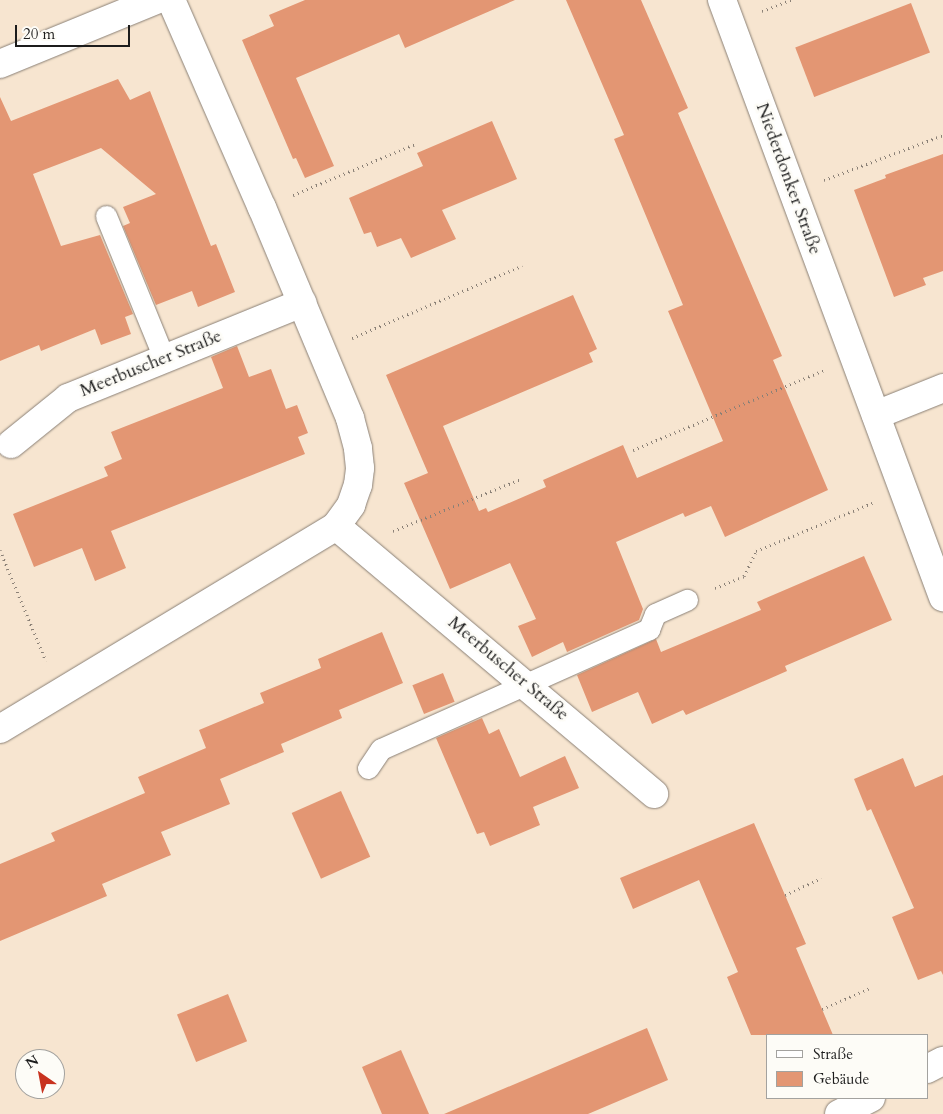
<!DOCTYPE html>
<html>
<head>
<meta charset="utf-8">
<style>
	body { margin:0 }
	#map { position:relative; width:943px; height:1114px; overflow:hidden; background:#f7e5d0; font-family:Cardo,serif }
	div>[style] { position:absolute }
	.building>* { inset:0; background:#e39673; transform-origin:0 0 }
	.path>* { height:3px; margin-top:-1.5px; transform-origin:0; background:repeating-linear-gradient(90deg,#8a8076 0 1px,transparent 0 5px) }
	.roads { filter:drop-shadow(0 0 1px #8a8076) drop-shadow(0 0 1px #8a8076) }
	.service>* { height:21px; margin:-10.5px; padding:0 10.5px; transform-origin:10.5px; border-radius:10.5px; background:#fff }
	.minor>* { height:28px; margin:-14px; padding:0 14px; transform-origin:14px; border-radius:14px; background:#fff }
	.tertiary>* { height:28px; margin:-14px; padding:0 14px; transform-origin:14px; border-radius:14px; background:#fff }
	.secondary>* { height:28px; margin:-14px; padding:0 14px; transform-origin:14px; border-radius:14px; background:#fff }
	span { translate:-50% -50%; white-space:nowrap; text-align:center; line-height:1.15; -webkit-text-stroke:5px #fdfcf7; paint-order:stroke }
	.street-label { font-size:18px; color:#1c1c1c }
	.legend { position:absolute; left:766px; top:1034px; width:162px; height:65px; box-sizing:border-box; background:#fdfcf7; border:1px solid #a3a29f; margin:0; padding:6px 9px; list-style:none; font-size:15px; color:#1c1c1c }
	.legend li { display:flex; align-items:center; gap:10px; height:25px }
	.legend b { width:25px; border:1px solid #a3a29f }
	.north { position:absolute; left:15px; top:1049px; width:50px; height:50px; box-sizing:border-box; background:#fdfcf7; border:1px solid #a3a29f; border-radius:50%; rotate:327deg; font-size:14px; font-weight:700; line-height:20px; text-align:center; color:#1c1c1c }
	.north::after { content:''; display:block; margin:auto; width:18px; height:22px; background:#c8321e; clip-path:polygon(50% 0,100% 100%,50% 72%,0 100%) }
	.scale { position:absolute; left:15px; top:25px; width:115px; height:22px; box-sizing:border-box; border:2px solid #1c1c1c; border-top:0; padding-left:6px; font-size:15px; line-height:18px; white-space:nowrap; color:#1c1c1c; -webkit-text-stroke:4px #fdfcf7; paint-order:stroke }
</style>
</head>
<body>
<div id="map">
	<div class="building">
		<i style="clip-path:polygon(305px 0,515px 0,405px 48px,399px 34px,296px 78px,334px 166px,305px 178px,296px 158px,293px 159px,242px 40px,274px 26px,269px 15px)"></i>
		<i style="clip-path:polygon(566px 0,641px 0,688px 108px,678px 113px,782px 356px,773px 360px,828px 490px,725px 537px,711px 506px,685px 517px,683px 513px,616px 542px,643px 609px,639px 620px,567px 652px,563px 642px,532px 657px,518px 626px,536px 619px,510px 563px,450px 589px,404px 483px,428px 473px,386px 375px,573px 295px,597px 349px,589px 353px,593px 362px,443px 426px,479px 511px,486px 508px,488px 512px,546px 487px,543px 480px,623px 445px,637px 478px,723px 441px,668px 311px,683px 305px,614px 139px,624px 135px)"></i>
		<i style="left:911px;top:3px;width:53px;height:124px;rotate:69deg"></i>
		<i style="clip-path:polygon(118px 79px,130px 100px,150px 91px,211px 246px,216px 244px,235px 292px,198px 307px,192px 291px,156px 305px,123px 226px,130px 223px,123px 207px,156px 194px,101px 148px,33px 174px,61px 246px,100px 235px,133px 314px,125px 317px,131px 334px,101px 345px,95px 329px,41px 351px,39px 345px,0 361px,0 97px,11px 121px)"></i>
		<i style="clip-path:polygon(492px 121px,517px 179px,442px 210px,456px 239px,411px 258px,401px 238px,377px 247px,371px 232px,364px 234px,349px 198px,423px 166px,417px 153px)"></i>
		<i style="clip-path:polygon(943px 154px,943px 271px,923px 278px,926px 285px,894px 297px,854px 190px,886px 178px,885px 175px)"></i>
		<i style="clip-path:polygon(237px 346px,249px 377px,271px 369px,286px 409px,297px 405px,308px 433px,298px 437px,305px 454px,111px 531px,126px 568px,95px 581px,82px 548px,34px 567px,13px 514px,108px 476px,104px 467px,122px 459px,111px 432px,223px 388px,211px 357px)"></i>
		<i style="clip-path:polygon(864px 556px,892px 620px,785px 666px,787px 671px,686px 715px,683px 710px,652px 724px,638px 692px,592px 712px,577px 675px,656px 639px,661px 652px,761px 610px,757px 602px)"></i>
		<i style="clip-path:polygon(382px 632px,403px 683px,339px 710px,342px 718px,281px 744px,284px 752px,220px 779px,230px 804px,161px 832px,171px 855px,102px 884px,107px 896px,0 941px,0 864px,55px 841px,51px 833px,145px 793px,138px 777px,206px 748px,199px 730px,264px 703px,260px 693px,321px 668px,318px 659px)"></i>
		<i style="left:443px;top:673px;width:31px;height:33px;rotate:68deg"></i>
		<i style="clip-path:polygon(482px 718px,489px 734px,499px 729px,520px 777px,565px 756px,579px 788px,533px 807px,540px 825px,490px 846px,484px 832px,477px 834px,436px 738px)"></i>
		<i style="clip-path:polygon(903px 758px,915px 787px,943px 775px,943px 975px,941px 971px,918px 980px,892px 917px,914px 908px,871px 809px,867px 811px,854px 779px)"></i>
		<i style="left:341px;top:791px;width:72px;height:54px;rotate:66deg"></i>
		<i style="clip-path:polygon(754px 823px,806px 944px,796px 948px,833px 1035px,751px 1035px,727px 977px,738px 972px,699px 880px,633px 909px,620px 878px)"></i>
		<i style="left:228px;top:994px;width:51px;height:55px;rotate:68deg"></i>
		<i style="clip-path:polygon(647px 1028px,668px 1080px,588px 1114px,444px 1114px)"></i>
		<i style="clip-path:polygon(401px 1050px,429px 1114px,382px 1114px,362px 1067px)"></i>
	</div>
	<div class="path">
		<i style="left:762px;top:11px;width:31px;rotate:-21deg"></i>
		<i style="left:824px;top:180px;width:127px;rotate:-20.7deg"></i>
		<i style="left:293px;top:195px;width:132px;rotate:-22.7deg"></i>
		<i style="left:352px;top:338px;width:185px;rotate:-23deg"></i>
		<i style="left:633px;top:450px;width:207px;rotate:-22.7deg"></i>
		<i style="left:393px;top:531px;width:138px;rotate:-22.1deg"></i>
		<i style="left:0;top:550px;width:120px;rotate:67.5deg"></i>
		<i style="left:715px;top:588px;width:31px;rotate:-22deg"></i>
		<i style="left:744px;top:576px;width:28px;rotate:-64deg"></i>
		<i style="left:756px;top:551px;width:126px;rotate:-22.5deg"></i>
		<i style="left:785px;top:895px;width:40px;rotate:-25deg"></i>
		<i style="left:822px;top:1009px;width:52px;rotate:-23.6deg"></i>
	</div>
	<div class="roads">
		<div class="service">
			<i style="left:106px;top:216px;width:153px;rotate:67.8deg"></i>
			<i style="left:368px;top:768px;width:23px;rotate:-56deg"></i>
			<i style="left:381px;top:749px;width:294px;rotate:-24.1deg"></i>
			<i style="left:649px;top:629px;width:16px;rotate:-68deg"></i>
			<i style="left:655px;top:614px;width:35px;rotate:-24deg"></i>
		</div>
		<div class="minor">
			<i style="left:0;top:64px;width:169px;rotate:-22.3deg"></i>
			<i style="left:876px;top:415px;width:72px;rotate:-21.9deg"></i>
			<i style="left:11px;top:444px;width:73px;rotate:-38.9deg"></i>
			<i style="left:68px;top:398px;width:253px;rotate:-22.1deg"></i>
			<i style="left:336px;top:526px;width:416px;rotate:40.1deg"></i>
			<i style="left:0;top:729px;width:393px;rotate:-31.1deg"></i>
			<i style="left:336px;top:526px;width:26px;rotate:-54deg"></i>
			<i style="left:351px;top:505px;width:21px;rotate:-71deg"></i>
			<i style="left:358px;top:485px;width:17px;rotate:-83deg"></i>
			<i style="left:360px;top:468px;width:20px;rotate:-96deg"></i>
			<i style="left:358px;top:448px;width:31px;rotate:-105deg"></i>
			<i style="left:350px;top:418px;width:228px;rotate:-112.7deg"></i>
			<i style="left:262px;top:208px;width:227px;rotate:-113.6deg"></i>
		</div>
		<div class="tertiary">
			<i style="left:722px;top:0;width:637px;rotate:69.69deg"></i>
		</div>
		<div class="secondary">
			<i style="left:927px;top:1069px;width:18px;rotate:-27deg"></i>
			<i style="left:839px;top:1114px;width:36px;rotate:-27deg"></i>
		</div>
	</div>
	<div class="street-label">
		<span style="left:788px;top:179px;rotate:70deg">Niederdonker Straße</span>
		<span style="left:151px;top:364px;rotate:-22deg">Meerbuscher Straße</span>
		<span style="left:508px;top:669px;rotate:40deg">Meerbuscher Straße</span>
	</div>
	<ul class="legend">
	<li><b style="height:6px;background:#fff"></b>Straße</li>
	<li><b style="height:14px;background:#e39673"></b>Gebäude</li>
	</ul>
	<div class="north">N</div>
	<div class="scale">20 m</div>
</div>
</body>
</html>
